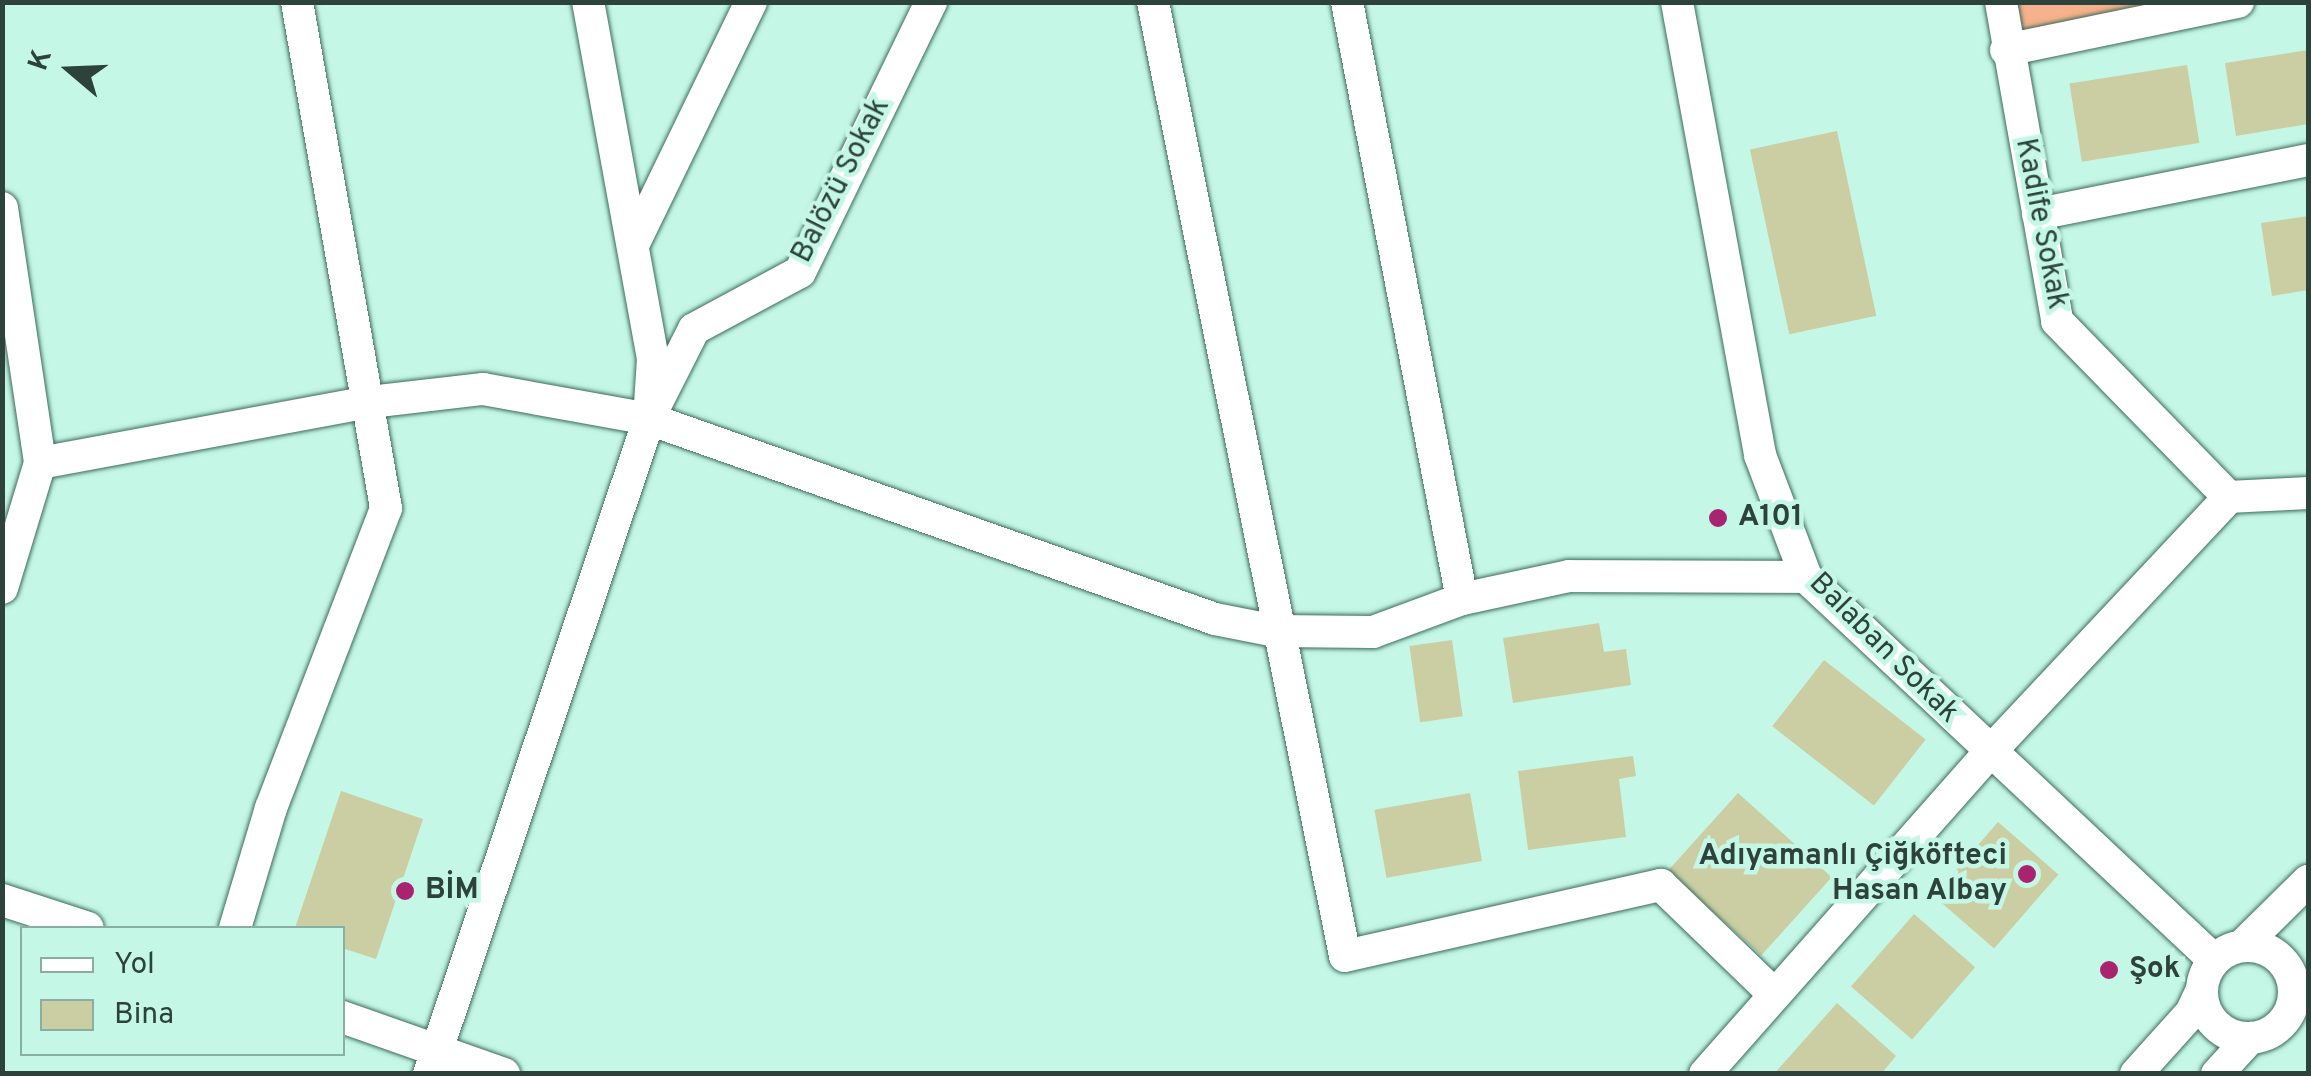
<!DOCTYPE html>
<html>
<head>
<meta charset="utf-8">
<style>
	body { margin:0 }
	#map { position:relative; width:2311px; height:1076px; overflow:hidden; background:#c4f7e5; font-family:Overpass,sans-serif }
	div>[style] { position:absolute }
	.green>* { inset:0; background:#f6b28a }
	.building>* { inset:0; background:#cbcea3; transform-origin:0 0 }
	.roads { filter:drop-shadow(0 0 2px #3c6b5c) drop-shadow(0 0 2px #3c6b5c) }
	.street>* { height:32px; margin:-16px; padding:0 16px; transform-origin:16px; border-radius:16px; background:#fff }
	.street>.ring { margin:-16px; padding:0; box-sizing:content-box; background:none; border:32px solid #fff; border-radius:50% }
	.dots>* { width:28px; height:28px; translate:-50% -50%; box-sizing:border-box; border:5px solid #c4f7e5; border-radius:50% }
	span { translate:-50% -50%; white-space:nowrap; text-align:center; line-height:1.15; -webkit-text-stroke:9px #c4f7e5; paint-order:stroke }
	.street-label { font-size:30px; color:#2d423b }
	.poi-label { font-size:30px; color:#2d423b; font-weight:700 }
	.left { translate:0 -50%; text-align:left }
	.right { translate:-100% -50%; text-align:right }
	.frame { position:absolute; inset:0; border:5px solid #2d423b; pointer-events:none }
	.legend { position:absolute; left:20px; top:926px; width:325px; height:130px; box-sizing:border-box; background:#c4f7e5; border:2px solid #88afa1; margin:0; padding:12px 18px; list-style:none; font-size:30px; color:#2d423b }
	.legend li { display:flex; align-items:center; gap:20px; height:50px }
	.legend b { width:50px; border:2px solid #88afa1 }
	.north { position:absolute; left:20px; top:20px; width:100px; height:100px; -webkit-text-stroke:8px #c4f7e5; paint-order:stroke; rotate:289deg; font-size:28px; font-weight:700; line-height:40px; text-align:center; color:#2d423b }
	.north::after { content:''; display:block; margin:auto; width:35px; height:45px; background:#2d423b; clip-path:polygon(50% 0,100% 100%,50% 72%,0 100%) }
</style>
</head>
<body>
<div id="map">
	<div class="green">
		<i style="clip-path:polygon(2011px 2px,2196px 3px,2015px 40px)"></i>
	</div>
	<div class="building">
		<i style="clip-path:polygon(2308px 50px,2308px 124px,2236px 136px,2225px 63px)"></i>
		<i style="left:2187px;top:65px;width:79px;height:119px;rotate:81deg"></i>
		<i style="left:1837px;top:131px;width:189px;height:89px;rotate:78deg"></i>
		<i style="clip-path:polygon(2308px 216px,2308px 290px,2272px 296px,2261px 223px)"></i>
		<i style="clip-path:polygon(1599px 623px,1604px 652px,1626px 649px,1631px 685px,1513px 703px,1503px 638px)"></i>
		<i style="left:1452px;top:640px;width:77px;height:43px;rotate:82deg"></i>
		<i style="left:1824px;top:660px;width:129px;height:84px;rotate:38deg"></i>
		<i style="clip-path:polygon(1633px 756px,1636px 776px,1619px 779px,1626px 837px,1528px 850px,1518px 771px)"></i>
		<i style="clip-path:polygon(341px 791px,423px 819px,376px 959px,342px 948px,342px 928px,295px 928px)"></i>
		<i style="left:1470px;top:793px;width:69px;height:97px;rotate:80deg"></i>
		<i style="left:1738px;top:793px;width:126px;height:105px;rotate:42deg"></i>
		<i style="left:1998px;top:822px;width:80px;height:98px;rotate:41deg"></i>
		<i style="left:1914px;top:914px;width:81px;height:96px;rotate:41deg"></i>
		<i style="clip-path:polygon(1837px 1003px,1896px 1056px,1881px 1074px,1774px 1074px)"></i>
	</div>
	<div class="roads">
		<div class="street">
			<i style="left:1153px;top:2px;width:973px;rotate:78.62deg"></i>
			<i style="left:1345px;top:956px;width:324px;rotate:-12.7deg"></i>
			<i style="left:1661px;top:885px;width:158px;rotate:44deg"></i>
			<i style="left:1347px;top:2px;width:608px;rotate:79.1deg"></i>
			<i style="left:1677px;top:2px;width:461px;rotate:79.6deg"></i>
			<i style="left:1760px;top:455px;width:130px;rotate:69.3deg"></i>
			<i style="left:1806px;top:577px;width:560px;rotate:43.19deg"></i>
			<i style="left:2001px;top:2px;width:324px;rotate:80deg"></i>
			<i style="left:2057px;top:321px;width:246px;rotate:45.7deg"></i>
			<i style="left:2006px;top:50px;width:237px;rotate:-11.7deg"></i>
			<i style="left:2px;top:208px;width:258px;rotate:81.5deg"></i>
			<i style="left:2038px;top:214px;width:275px;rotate:-11.3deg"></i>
			<i style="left:633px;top:245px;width:270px;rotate:-64.1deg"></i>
			<i style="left:655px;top:406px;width:86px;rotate:-63.1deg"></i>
			<i style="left:694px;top:329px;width:120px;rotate:-28.3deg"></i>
			<i style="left:800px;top:272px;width:300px;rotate:-64.1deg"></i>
			<i style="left:2px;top:588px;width:131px;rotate:-73.1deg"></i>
			<i style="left:40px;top:463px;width:336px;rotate:-10.5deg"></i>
			<i style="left:370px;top:402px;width:114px;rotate:-6.6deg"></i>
			<i style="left:483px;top:389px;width:169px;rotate:10.2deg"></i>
			<i style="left:649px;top:419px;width:600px;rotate:19.46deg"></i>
			<i style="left:1215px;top:619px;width:62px;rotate:11.1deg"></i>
			<i style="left:1276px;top:631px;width:97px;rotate:0.6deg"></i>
			<i style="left:1373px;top:632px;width:95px;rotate:-20.3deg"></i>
			<i style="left:1462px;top:599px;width:109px;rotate:-12.1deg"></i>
			<i style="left:1569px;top:576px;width:237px;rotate:0.2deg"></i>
			<i style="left:2px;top:900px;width:90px;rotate:18deg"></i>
			<i style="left:235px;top:928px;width:125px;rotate:-73.3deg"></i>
			<i style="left:271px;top:808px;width:321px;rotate:-69deg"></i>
			<i style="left:386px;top:508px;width:514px;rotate:-99.98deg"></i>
			<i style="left:2242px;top:946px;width:93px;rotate:-44.6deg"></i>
			<i class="ring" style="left:2202px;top:946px;width:60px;height:60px"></i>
			<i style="left:342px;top:1017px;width:172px;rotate:19.4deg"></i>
			<i style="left:429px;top:1074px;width:691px;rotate:-71.43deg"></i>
			<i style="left:649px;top:419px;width:60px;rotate:-86.2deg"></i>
			<i style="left:653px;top:359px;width:363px;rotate:-100.3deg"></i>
			<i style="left:1705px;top:1074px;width:427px;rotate:-48.5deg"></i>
			<i style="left:1988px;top:754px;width:352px;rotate:-46.8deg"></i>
			<i style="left:2229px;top:497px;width:79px;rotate:-2.9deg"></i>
			<i style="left:2136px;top:1074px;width:82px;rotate:-48deg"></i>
			<i style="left:2191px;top:1013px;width:26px;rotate:-65deg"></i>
			<i style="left:2217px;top:1074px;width:49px;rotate:-47.5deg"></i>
		</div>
	</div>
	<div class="dots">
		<i style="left:1718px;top:518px;background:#a8246f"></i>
		<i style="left:2027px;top:874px;background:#a8246f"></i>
		<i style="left:405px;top:891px;background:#a8246f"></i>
		<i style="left:2109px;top:970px;background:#a8246f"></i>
	</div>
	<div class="street-label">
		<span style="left:842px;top:181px;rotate:-63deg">Balözü Sokak</span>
		<span style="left:2040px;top:224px;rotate:79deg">Kadife Sokak</span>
		<span style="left:1883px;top:649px;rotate:45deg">Balaban Sokak</span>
	</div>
	<div class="poi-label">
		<span class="left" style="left:1738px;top:518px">A101</span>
		<span class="right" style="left:2007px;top:874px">Adıyamanlı Çiğköfteci<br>Hasan Albay</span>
		<span class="left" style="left:425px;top:891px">BİM</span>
		<span class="left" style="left:2129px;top:970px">Şok</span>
	</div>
	<div class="frame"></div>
	<ul class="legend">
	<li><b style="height:12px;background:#fff"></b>Yol</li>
	<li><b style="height:28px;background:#cbcea3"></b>Bina</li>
	</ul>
	<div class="north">K</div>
</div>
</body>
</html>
